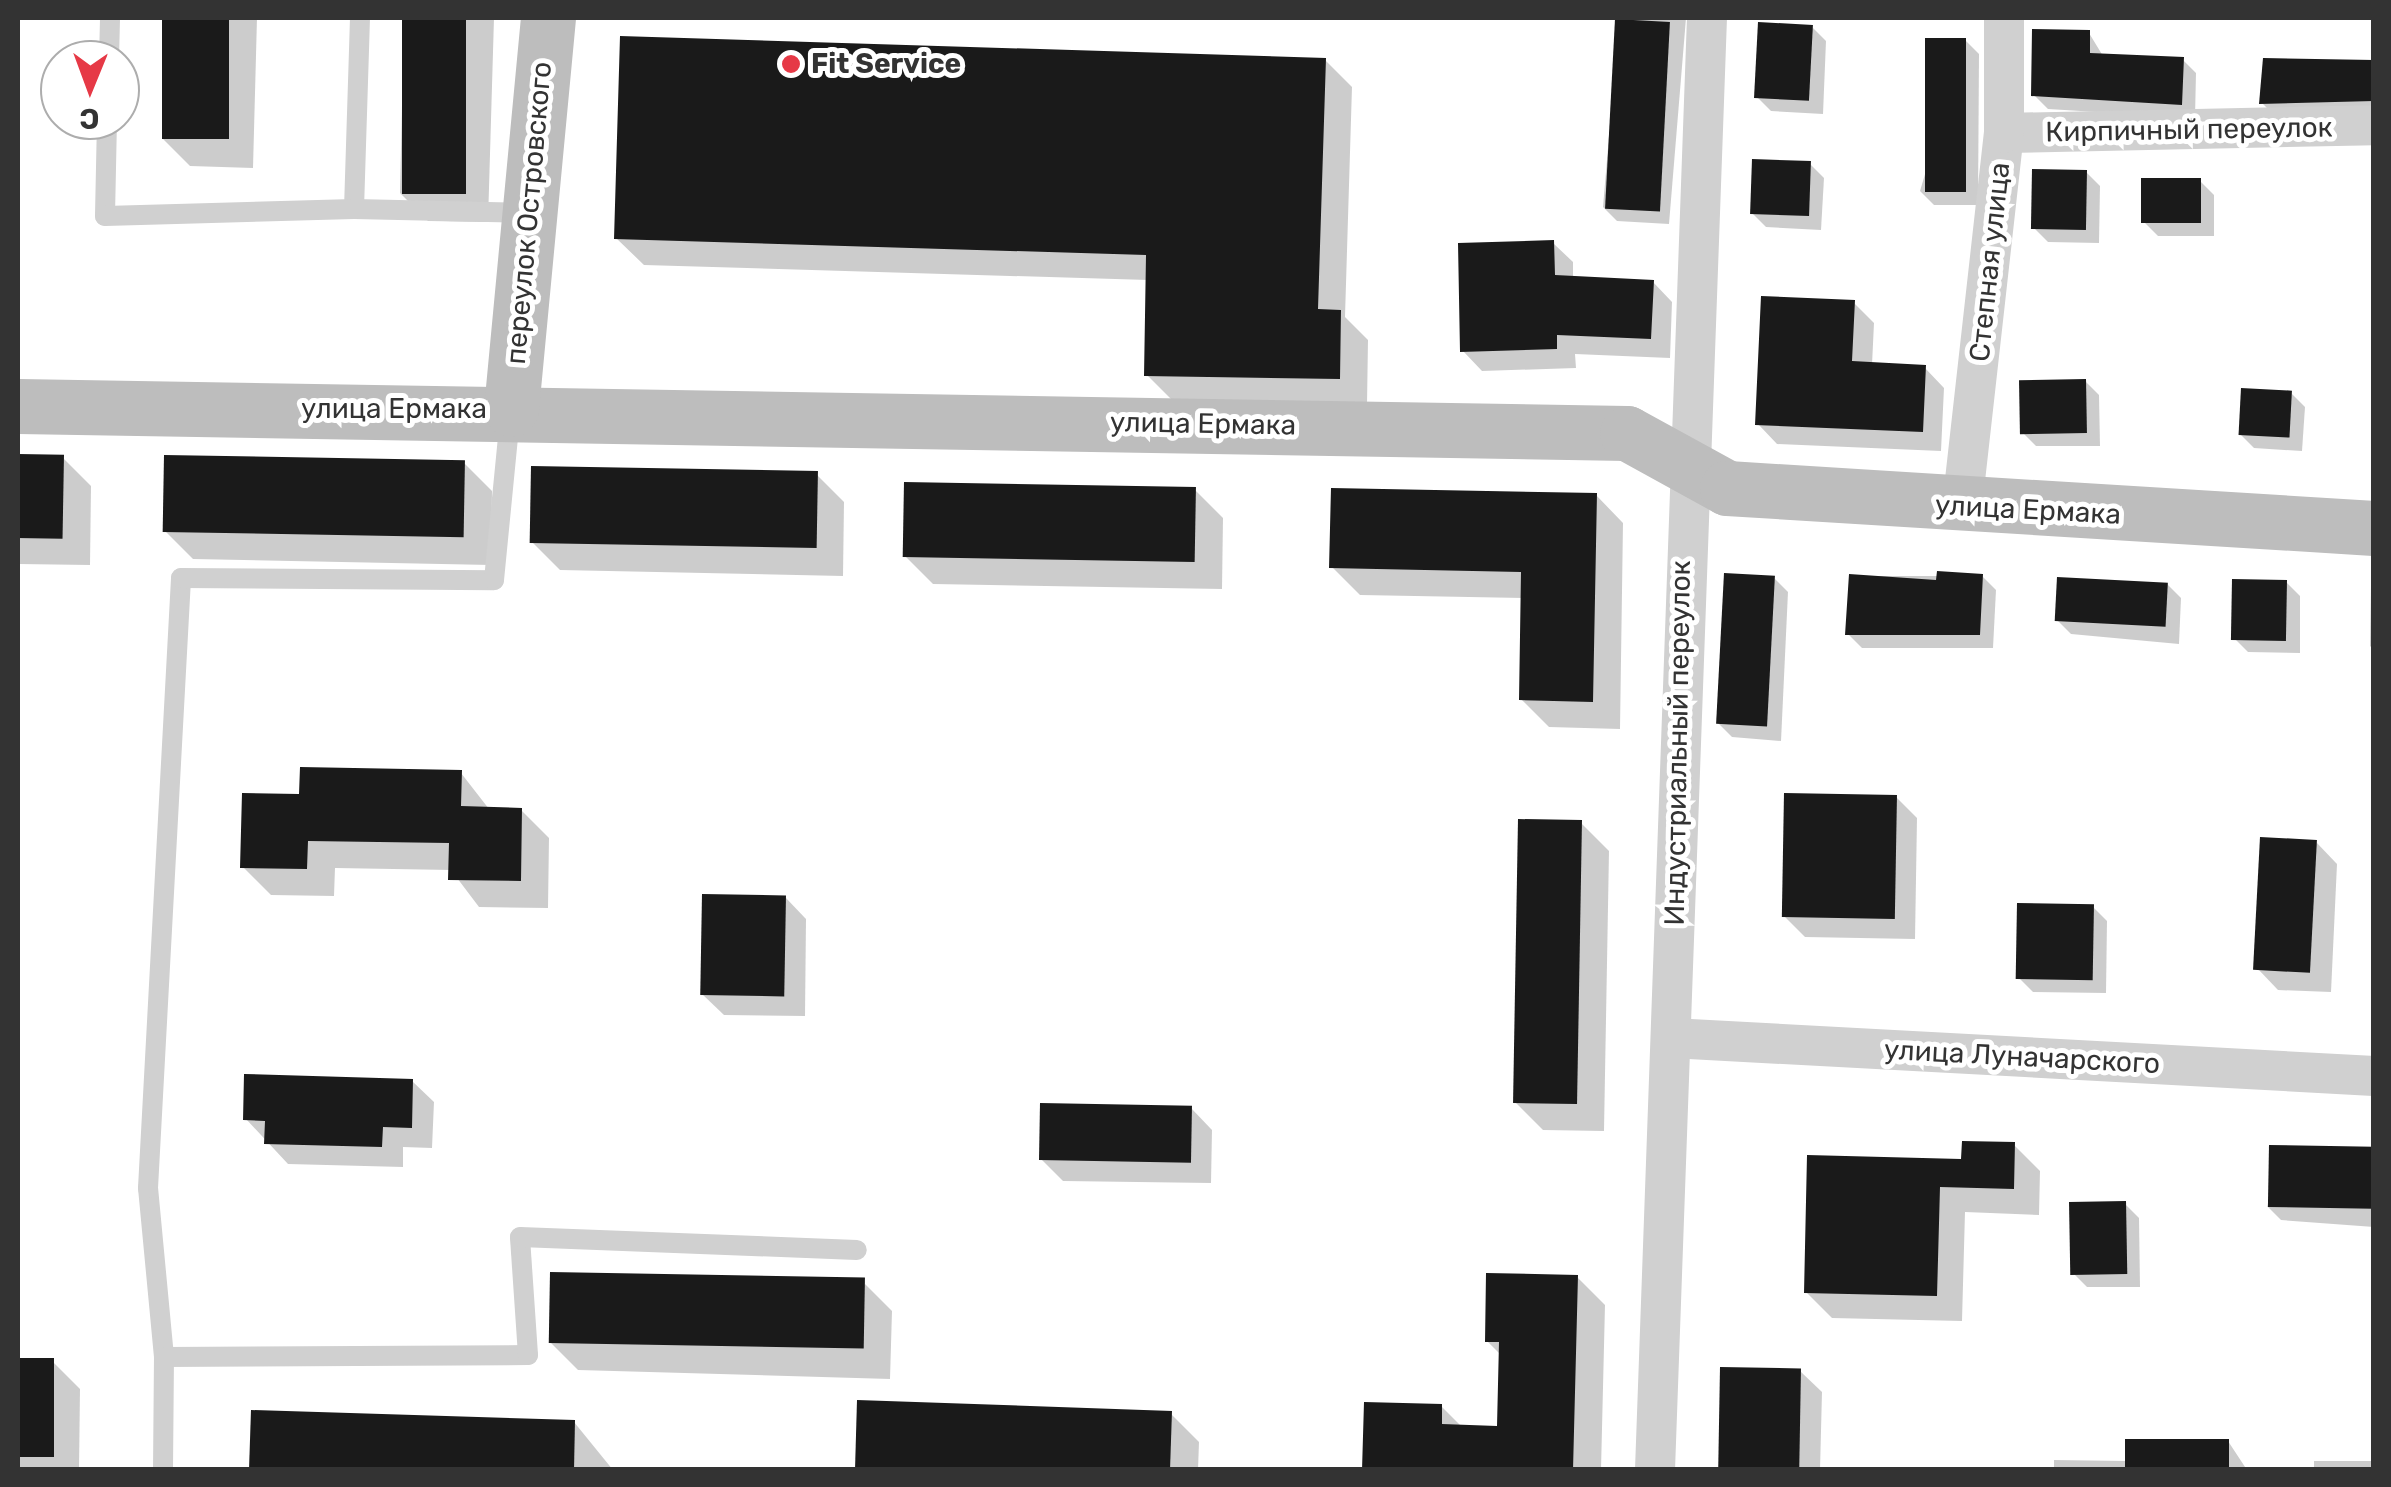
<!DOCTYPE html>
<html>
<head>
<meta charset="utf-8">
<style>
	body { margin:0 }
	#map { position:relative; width:2391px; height:1487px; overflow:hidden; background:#fff; font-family:Rubik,sans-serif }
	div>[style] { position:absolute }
	.shadow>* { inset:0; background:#0003; transform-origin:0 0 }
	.building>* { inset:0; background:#1a1a1a; transform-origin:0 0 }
	.lane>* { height:20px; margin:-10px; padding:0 10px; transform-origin:10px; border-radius:10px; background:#d0d0d0 }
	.street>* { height:40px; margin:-20px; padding:0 20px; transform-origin:20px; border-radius:20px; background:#d0d0d0 }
	.secondary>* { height:55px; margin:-27.5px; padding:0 27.5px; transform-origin:27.5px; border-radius:27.5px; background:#bdbdbd }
	.dots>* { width:28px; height:28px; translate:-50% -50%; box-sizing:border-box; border:5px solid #fff; border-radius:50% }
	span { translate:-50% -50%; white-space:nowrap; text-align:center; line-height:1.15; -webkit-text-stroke:10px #fff; paint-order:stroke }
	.poi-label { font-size:28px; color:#333; font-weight:700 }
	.left { translate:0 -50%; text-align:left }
	.street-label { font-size:28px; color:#333 }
	.frame { position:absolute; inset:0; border:20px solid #333; pointer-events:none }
	.north { position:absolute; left:40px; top:40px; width:100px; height:100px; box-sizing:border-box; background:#fff; border:2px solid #adadad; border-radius:50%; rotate:181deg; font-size:28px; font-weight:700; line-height:40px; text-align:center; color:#333 }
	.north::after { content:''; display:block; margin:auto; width:35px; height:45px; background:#e63946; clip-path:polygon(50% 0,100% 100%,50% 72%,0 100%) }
</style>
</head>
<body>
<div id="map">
	<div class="shadow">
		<i style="clip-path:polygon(165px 18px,257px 18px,253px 168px,190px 166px,162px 138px)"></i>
		<i style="clip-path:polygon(404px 18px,494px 18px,488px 222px,428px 221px,400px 193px)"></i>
		<i style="clip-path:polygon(1619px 18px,1686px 18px,1669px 224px,1617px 221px,1603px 207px)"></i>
		<i style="clip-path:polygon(1812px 27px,1826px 41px,1823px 114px,1771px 111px,1757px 97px)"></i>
		<i style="clip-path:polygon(2089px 33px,2103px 56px,2182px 59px,2196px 73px,2195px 118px,2048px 109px,2034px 95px)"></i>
		<i style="clip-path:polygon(1965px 40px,1979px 54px,1978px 205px,1934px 205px,1920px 191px)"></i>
		<i style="clip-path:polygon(1325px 60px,1352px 87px,1345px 317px,1368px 340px,1367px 405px,1174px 402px,1147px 375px,1148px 280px,644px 265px,616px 238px)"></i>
		<i style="clip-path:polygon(2374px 68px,2374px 117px,2276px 117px,2262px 103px)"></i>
		<i style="clip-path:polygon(1810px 164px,1824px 178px,1821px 230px,1766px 227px,1752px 213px)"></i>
		<i style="clip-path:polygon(2086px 172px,2100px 186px,2099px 243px,2048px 242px,2034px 228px)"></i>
		<i style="clip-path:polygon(2200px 181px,2214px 195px,2214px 236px,2158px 236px,2144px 222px)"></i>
		<i style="clip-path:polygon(1553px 243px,1573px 262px,1573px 278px,1653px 282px,1672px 302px,1670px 358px,1575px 354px,1576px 368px,1482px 371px,1463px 351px)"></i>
		<i style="clip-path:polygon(1854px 303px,1874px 323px,1872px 365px,1925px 368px,1944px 388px,1941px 451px,1777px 444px,1758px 424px)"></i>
		<i style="clip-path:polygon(2085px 381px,2099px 395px,2100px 446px,2036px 446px,2022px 432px)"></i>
		<i style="clip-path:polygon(2291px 393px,2305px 407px,2302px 451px,2254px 448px,2240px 434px)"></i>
		<i style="clip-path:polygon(18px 457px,63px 458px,91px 486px,90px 565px,18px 564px)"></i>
		<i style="clip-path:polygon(464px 463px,492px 491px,491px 565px,193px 559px,165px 531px)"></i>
		<i style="clip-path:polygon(816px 474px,844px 502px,843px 576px,560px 570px,532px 542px)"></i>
		<i style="clip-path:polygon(1195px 490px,1223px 518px,1222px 589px,933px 584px,905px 556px)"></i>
		<i style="clip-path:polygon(1596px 495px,1623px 523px,1620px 729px,1549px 727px,1521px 699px,1523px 598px,1360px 595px,1332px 567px)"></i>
		<i style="clip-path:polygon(1852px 576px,1982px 576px,1996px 590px,1993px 648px,1862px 648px,1848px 634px)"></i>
		<i style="clip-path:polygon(1774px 578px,1788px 592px,1781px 741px,1732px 737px,1718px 723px)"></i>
		<i style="clip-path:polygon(2286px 582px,2300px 596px,2300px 653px,2248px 652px,2234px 638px)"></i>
		<i style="clip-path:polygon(2167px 584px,2181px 598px,2179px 644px,2071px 634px,2057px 620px)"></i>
		<i style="clip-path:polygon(2371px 587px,2374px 587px,2374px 650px,2370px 646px)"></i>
		<i style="clip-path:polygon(461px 773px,489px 809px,521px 810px,549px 838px,548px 908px,479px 907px,451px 870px,335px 868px,334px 896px,271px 895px,243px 867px,302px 796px)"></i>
		<i style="clip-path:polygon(1896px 797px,1917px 818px,1915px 939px,1805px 937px,1784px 916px)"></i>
		<i style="clip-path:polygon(1581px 823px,1609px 851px,1604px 1131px,1543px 1130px,1515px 1102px)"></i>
		<i style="clip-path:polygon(2316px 842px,2337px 864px,2331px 992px,2278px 990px,2257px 968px)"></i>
		<i style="clip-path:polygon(785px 897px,806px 919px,805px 1016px,724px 1015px,702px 994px)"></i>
		<i style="clip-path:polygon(2093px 907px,2107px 921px,2106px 993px,2033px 992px,2019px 978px)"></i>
		<i style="clip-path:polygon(412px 1081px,434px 1102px,432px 1148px,403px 1147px,403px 1167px,288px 1164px,246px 1119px)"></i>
		<i style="clip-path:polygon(1191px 1108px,1212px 1130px,1211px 1183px,1063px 1181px,1041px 1159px)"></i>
		<i style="clip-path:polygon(2014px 1145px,2040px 1171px,2039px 1215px,1965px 1212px,1962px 1321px,1832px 1318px,1806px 1292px,1964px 1161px)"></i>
		<i style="clip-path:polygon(2374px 1150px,2374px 1227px,2281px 1220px,2267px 1206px)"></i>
		<i style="clip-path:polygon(2125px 1204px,2139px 1218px,2140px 1287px,2087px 1287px,2073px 1273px)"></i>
		<i style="clip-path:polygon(1577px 1277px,1605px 1305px,1601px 1470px,1364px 1470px,1441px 1406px,1462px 1427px,1500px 1428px,1501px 1355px,1487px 1341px)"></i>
		<i style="clip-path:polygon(864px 1283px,892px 1311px,890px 1379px,578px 1370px,550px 1342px)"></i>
		<i style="clip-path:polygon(18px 1360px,52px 1361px,80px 1389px,79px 1470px,18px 1470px)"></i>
		<i style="clip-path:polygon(1800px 1371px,1822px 1392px,1820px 1470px,1721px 1470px)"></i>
		<i style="clip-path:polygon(1171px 1414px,1199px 1442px,1198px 1470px,857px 1470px)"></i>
		<i style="clip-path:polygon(574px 1422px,613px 1470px,252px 1470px)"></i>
		<i style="clip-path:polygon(2228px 1441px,2247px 1470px,2054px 1470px,2054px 1460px,2127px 1461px)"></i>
		<i style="left:2314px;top:1461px;width:60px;height:9px"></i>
	</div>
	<div class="building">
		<i style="left:162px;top:18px;width:67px;height:121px"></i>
		<i style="left:402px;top:18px;width:64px;height:176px"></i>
		<i style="left:1615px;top:19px;width:55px;height:190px;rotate:3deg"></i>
		<i style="left:1758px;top:22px;width:55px;height:76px;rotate:3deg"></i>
		<i style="clip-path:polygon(2032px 29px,2090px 30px,2090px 53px,2184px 57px,2182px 105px,2031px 96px)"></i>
		<i style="clip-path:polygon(620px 36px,1326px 58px,1318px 309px,1341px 310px,1340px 379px,1144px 376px,1146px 255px,614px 239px)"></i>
		<i style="left:1966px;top:38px;width:154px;height:41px;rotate:90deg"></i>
		<i style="clip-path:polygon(2263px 58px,2374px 60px,2374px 101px,2259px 104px)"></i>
		<i style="left:1752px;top:159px;width:59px;height:55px;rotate:2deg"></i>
		<i style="left:2032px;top:169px;width:55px;height:60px;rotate:1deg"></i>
		<i style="left:2141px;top:178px;width:60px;height:45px"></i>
		<i style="clip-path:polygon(1554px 240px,1555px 275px,1654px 280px,1651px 339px,1557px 335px,1557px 349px,1460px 352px,1458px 243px)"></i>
		<i style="clip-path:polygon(1761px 296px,1855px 300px,1852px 361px,1926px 365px,1923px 432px,1755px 425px)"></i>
		<i style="left:2086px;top:379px;width:54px;height:67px;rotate:89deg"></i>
		<i style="left:2241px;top:388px;width:51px;height:47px;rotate:3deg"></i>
		<i style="left:18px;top:454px;width:46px;height:84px;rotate:1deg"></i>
		<i style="left:164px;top:455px;width:301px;height:77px;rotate:1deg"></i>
		<i style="left:531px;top:466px;width:287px;height:77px;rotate:1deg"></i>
		<i style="left:904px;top:482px;width:292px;height:75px;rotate:1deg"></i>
		<i style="clip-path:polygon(1331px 488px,1597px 493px,1593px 702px,1519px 700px,1521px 572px,1329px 568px)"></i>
		<i style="clip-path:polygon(1937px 571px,1983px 574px,1980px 635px,1845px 635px,1849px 574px,1936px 580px)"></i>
		<i style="left:1724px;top:573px;width:51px;height:151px;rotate:3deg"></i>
		<i style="left:2057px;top:577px;width:111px;height:44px;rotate:3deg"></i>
		<i style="left:2232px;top:579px;width:55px;height:61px;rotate:1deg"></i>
		<i style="clip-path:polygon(300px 767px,462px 770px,461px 806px,522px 808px,521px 881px,448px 880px,449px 843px,308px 841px,307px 869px,240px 868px,242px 793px,299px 794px)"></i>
		<i style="left:1784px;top:793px;width:113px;height:124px;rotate:1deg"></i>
		<i style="left:1518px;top:819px;width:64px;height:284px;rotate:1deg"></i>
		<i style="left:2260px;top:837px;width:57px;height:133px;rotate:3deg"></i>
		<i style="left:702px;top:894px;width:84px;height:101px;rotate:1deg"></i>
		<i style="left:2017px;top:903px;width:77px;height:76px;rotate:1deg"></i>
		<i style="clip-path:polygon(244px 1074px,413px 1079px,412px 1128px,383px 1127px,382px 1147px,264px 1144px,265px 1121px,243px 1120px)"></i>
		<i style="left:1040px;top:1103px;width:152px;height:57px;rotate:1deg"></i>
		<i style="clip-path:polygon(1962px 1141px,2015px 1142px,2014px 1189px,1940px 1187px,1937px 1296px,1804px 1293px,1807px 1155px,1961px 1159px)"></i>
		<i style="left:2269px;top:1145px;width:105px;height:62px;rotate:1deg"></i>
		<i style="left:2126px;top:1201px;width:73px;height:57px;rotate:89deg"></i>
		<i style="left:550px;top:1272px;width:315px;height:71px;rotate:1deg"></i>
		<i style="clip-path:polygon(1486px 1273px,1578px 1275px,1573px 1470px,1362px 1470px,1364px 1402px,1442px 1404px,1442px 1424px,1497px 1426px,1499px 1342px,1485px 1342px)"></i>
		<i style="left:18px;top:1358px;width:36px;height:99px"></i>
		<i style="left:1720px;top:1367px;width:81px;height:103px;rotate:1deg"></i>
		<i style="clip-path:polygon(857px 1400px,1172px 1411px,1170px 1470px,855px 1470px)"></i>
		<i style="clip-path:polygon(251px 1410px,575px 1420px,574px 1470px,249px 1470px)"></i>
		<i style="left:2125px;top:1439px;width:104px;height:31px"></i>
	</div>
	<div class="lane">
		<i style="left:360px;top:18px;width:191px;rotate:91.8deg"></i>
		<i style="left:354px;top:209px;width:172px;rotate:1.3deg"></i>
		<i style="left:109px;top:60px;width:42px;rotate:-88.6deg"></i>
		<i style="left:107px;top:120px;width:96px;rotate:91.2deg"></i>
		<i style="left:105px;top:216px;width:249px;rotate:-1.6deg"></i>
		<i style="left:164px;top:1357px;width:170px;rotate:-95.4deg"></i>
		<i style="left:148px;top:1188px;width:611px;rotate:-86.9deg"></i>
		<i style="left:181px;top:578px;width:313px;rotate:0.4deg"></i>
		<i style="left:494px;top:580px;width:165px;rotate:-84.4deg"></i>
		<i style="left:163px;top:1470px;width:113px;rotate:-89.5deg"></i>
		<i style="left:164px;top:1357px;width:364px;rotate:-0.3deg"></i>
		<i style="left:528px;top:1355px;width:118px;rotate:-93.9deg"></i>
		<i style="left:520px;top:1237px;width:337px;rotate:2.2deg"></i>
	</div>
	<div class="street">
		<i style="left:2004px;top:133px;width:370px;rotate:-1.2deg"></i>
		<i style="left:1962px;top:507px;width:376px;rotate:-83.6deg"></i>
		<i style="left:2004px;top:133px;width:115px;rotate:-90deg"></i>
		<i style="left:1671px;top:1038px;width:704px;rotate:3.09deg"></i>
		<i style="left:1655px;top:1470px;width:1453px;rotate:-87.95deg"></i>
	</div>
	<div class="secondary">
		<i style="left:18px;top:406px;width:1609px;rotate:0.96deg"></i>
		<i style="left:1627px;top:433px;width:114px;rotate:28.8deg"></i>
		<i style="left:1727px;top:488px;width:648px;rotate:3.54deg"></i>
		<i style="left:511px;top:409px;width:393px;rotate:-84.6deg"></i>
	</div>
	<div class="dots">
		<i style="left:791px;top:64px;background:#e63946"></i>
	</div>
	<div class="poi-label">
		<span class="left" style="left:811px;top:64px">Fit Service</span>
	</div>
	<div class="street-label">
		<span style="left:2189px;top:130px;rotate:-1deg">Кирпичный переулок</span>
		<span style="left:529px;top:213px;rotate:-85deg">переулок Островского</span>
		<span style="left:1990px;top:262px;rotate:-84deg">Степная улица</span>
		<span style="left:394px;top:409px">улица Ермака</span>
		<span style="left:1203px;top:424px;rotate:1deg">улица Ермака</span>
		<span style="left:2028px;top:510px;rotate:3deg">улица Ермака</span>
		<span style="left:1678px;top:743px;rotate:-89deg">Индустриальный переулок</span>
		<span style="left:2022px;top:1057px;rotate:3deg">улица Луначарского</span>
	</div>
	<div class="frame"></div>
	<div class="north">С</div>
</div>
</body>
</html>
